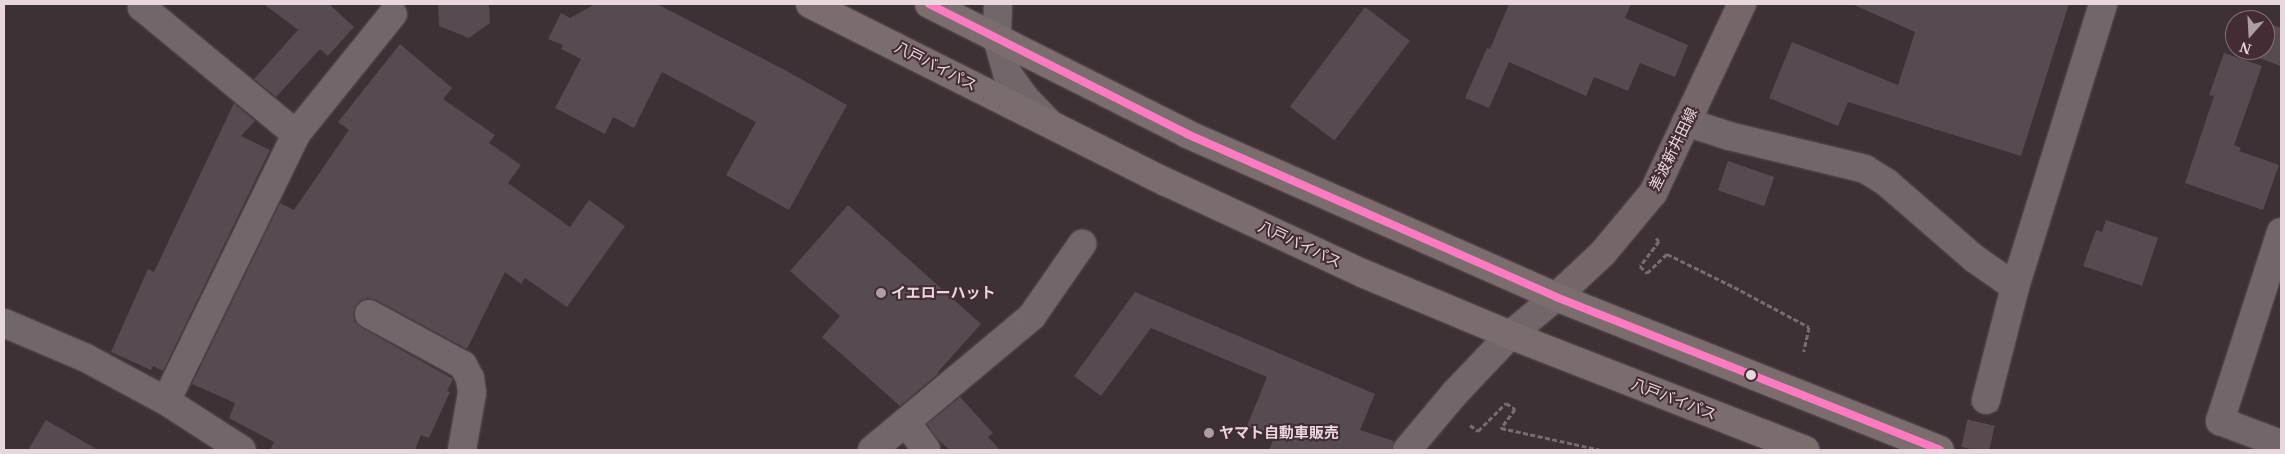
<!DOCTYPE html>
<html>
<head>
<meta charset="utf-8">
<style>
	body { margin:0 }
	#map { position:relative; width:2285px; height:454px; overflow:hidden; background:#3e3135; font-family:"Noto Serif","Noto Sans JP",serif }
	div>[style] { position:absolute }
	.building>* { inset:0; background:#554b50; transform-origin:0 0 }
	.minor-tunnel>* { height:28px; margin-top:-14px; transform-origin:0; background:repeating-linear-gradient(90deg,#584a4e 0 28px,transparent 0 42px) }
	.path>* { height:3px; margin-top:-1.5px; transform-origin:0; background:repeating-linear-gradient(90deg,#766d70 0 5px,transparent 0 7.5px) }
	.roads { filter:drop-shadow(0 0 1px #5b5053) drop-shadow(0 0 1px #5b5053) }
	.minor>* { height:28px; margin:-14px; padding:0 14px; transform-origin:14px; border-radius:14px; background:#71676b }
	.major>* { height:28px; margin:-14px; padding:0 14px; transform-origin:14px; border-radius:14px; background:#756769 }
	.highway>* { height:28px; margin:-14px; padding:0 14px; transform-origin:14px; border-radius:14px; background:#7b6c6d }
	.bus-1>* { height:8px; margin:-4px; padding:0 4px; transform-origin:4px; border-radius:4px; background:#fe7ac1 }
	.dots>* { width:14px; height:14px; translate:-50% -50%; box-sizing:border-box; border:2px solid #432c34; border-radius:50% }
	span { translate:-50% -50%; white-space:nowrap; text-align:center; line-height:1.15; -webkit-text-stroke:4px #432c34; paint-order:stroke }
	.street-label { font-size:15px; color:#e8d8dd }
	.poi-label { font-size:15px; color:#e8d8dd; font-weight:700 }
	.left { translate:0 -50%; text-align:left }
	.frame { position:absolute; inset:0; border:5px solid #e8d8dd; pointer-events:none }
	.north { position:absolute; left:2225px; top:10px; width:50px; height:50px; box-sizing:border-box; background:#432c34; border:1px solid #857178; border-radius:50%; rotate:199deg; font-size:14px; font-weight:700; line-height:20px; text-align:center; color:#e8d8dd }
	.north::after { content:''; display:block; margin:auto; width:18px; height:22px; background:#ac9ea2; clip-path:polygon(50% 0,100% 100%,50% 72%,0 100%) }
</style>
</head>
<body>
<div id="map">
	<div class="building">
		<i style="clip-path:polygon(264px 4px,329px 4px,354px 27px,328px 56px,320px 49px,276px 97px,254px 79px,298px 30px)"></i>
		<i style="clip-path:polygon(438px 4px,489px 4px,490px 23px,469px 38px,439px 26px)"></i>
		<i style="clip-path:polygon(595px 4px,657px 4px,785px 70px,847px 105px,789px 210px,726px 175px,756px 122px,662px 72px,634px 128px,613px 117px,605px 134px,555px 108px,581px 59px,561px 49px,563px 45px,548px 39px,561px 13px,570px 18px)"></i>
		<i style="clip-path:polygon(1509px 4px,1631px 4px,1625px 18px,1688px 45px,1675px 77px,1640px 63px,1628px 91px,1594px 77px,1586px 96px,1509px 62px,1489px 108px,1465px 98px,1487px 48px,1490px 49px)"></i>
		<i style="clip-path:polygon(1852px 4px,2069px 4px,2021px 156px,1848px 102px,1838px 126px,1769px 98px,1792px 42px,1898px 85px,1915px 32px)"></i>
		<i style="left:1365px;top:7px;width:56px;height:125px;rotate:37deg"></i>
		<i style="clip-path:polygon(2265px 22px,2281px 28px,2281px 66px,2245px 53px,2246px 50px,2265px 50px)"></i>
		<i style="clip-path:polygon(400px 44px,452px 88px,443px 99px,495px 135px,489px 143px,521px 165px,508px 183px,570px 227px,589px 200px,625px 226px,567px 307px,525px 278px,521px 284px,505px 272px,467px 349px,376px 300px,368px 298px,360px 301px,355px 307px,353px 315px,355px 322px,361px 327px,453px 379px,447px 391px,450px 392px,429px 438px,421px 435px,415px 450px,270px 450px,274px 442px,229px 418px,235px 403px,192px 384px,280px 203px,294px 210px,349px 130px,338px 122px)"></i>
		<i style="clip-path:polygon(2224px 53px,2262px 66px,2234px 145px,2241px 148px,2239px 151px,2279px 165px,2263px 210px,2185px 183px,2214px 96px,2209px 95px)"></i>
		<i style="clip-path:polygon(234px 103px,255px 121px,241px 136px,270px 150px,163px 371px,153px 366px,151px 370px,111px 352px,148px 269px,154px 272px)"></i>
		<i style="left:1728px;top:161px;width:49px;height:31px;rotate:19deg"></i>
		<i style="clip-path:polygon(848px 205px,981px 324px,938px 372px,939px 373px,900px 406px,822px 337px,840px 316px,790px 271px)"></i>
		<i style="clip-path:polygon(2106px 220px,2158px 238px,2142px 286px,2083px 266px,2096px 230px,2102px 232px)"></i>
		<i style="clip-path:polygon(1135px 292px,1375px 394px,1360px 430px,1394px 441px,1392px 450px,1269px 450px,1274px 438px,1247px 426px,1267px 377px,1151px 328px,1101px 396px,1074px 376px)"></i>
		<i style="clip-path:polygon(960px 397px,993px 433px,988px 437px,1000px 450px,950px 450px,937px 439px,927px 424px)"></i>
		<i style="clip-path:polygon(46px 420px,98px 450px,28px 450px)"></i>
	</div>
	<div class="minor-tunnel">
		<i style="left:1975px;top:450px;width:51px;rotate:-77.6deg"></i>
	</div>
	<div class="path">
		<i style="left:1656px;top:238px;width:4px;rotate:45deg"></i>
		<i style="left:1659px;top:241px;width:31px;rotate:127deg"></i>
		<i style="left:1640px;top:266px;width:10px;rotate:45deg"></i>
		<i style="left:1647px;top:273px;width:28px;rotate:-44deg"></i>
		<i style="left:1667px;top:254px;width:75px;rotate:26.2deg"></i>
		<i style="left:1734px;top:287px;width:85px;rotate:28.1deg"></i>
		<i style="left:1809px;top:327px;width:25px;rotate:102deg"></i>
		<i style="left:1470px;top:425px;width:10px;rotate:37deg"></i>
		<i style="left:1478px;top:431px;width:40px;rotate:-45deg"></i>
		<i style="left:1506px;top:403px;width:11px;rotate:34deg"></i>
		<i style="left:1515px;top:409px;width:24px;rotate:126deg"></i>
		<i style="left:1501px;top:428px;width:102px;rotate:12.4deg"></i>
	</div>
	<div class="roads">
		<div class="minor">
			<i style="left:144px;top:4px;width:4px;rotate:124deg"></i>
			<i style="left:142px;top:7px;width:200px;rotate:39.5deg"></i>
			<i style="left:998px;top:4px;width:34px;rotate:92deg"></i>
			<i style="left:997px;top:38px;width:36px;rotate:74deg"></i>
			<i style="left:1007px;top:73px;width:31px;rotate:54deg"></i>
			<i style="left:1025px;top:98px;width:35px;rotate:46deg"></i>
			<i style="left:1686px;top:122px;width:45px;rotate:18deg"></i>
			<i style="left:1729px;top:136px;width:140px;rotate:13.6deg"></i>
			<i style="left:1865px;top:169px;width:25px;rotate:32deg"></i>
			<i style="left:1886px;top:182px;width:118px;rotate:40.9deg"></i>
			<i style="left:1975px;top:259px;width:49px;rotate:35deg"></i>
			<i style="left:2281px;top:232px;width:199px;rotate:107.9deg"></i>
			<i style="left:2220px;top:421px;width:65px;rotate:20.7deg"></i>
			<i style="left:369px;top:314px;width:107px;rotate:28.5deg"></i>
			<i style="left:463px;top:365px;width:15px;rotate:62deg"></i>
			<i style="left:470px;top:378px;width:15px;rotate:82deg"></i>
			<i style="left:472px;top:393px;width:58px;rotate:100deg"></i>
			<i style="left:4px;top:323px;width:89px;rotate:23.1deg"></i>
			<i style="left:86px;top:358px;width:91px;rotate:28.3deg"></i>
			<i style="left:166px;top:401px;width:90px;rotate:32.8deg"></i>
			<i style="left:1986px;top:400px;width:117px;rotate:-75.6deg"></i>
			<i style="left:2015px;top:287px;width:296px;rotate:-72.7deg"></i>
			<i style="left:166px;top:401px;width:297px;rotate:-64deg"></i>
			<i style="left:296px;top:134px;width:154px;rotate:-51.1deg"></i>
			<i style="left:906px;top:422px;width:34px;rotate:54deg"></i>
			<i style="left:872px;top:450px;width:209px;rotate:-39.9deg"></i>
			<i style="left:1032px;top:316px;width:88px;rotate:-55.2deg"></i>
			<i style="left:1407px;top:450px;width:75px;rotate:-49.9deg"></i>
			<i style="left:1455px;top:393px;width:80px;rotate:-46.5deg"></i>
			<i style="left:1510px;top:335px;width:60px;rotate:-39.6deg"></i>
		</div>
		<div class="major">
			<i style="left:1556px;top:297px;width:64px;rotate:-43.1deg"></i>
			<i style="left:1603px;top:253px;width:78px;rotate:-50.2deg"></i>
			<i style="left:1653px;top:193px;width:209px;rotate:-64.8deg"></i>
		</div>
		<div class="highway">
			<i style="left:810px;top:4px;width:398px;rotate:26.6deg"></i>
			<i style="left:1166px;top:182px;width:216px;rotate:24.9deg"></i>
			<i style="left:1362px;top:273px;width:160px;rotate:22.7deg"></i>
			<i style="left:1510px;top:335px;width:317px;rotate:21.3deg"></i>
			<i style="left:929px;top:4px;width:289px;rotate:26.7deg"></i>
			<i style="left:1187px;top:134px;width:403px;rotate:23.8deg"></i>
			<i style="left:1556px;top:297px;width:413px;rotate:21.7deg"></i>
		</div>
	</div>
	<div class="bus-1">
		<i style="left:929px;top:4px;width:289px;rotate:26.7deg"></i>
		<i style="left:1187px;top:134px;width:403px;rotate:23.8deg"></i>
		<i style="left:1556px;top:297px;width:413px;rotate:21.7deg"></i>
	</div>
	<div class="dots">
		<i style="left:881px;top:293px;background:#ac9ea2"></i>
		<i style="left:1751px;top:375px;background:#e8d8dd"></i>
		<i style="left:1209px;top:433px;background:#ac9ea2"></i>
	</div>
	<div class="street-label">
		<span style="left:936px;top:66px;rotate:27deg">八戸バイパス</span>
		<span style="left:1673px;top:149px;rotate:-64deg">差波新井田線</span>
		<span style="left:1300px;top:244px;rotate:25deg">八戸バイパス</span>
		<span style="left:1674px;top:399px;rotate:21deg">八戸バイパス</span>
	</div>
	<div class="poi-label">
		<span class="left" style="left:891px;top:293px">イエローハット</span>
		<span class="left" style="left:1219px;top:433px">ヤマト自動車販売</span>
	</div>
	<div class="frame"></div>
	<div class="north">N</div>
</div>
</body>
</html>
